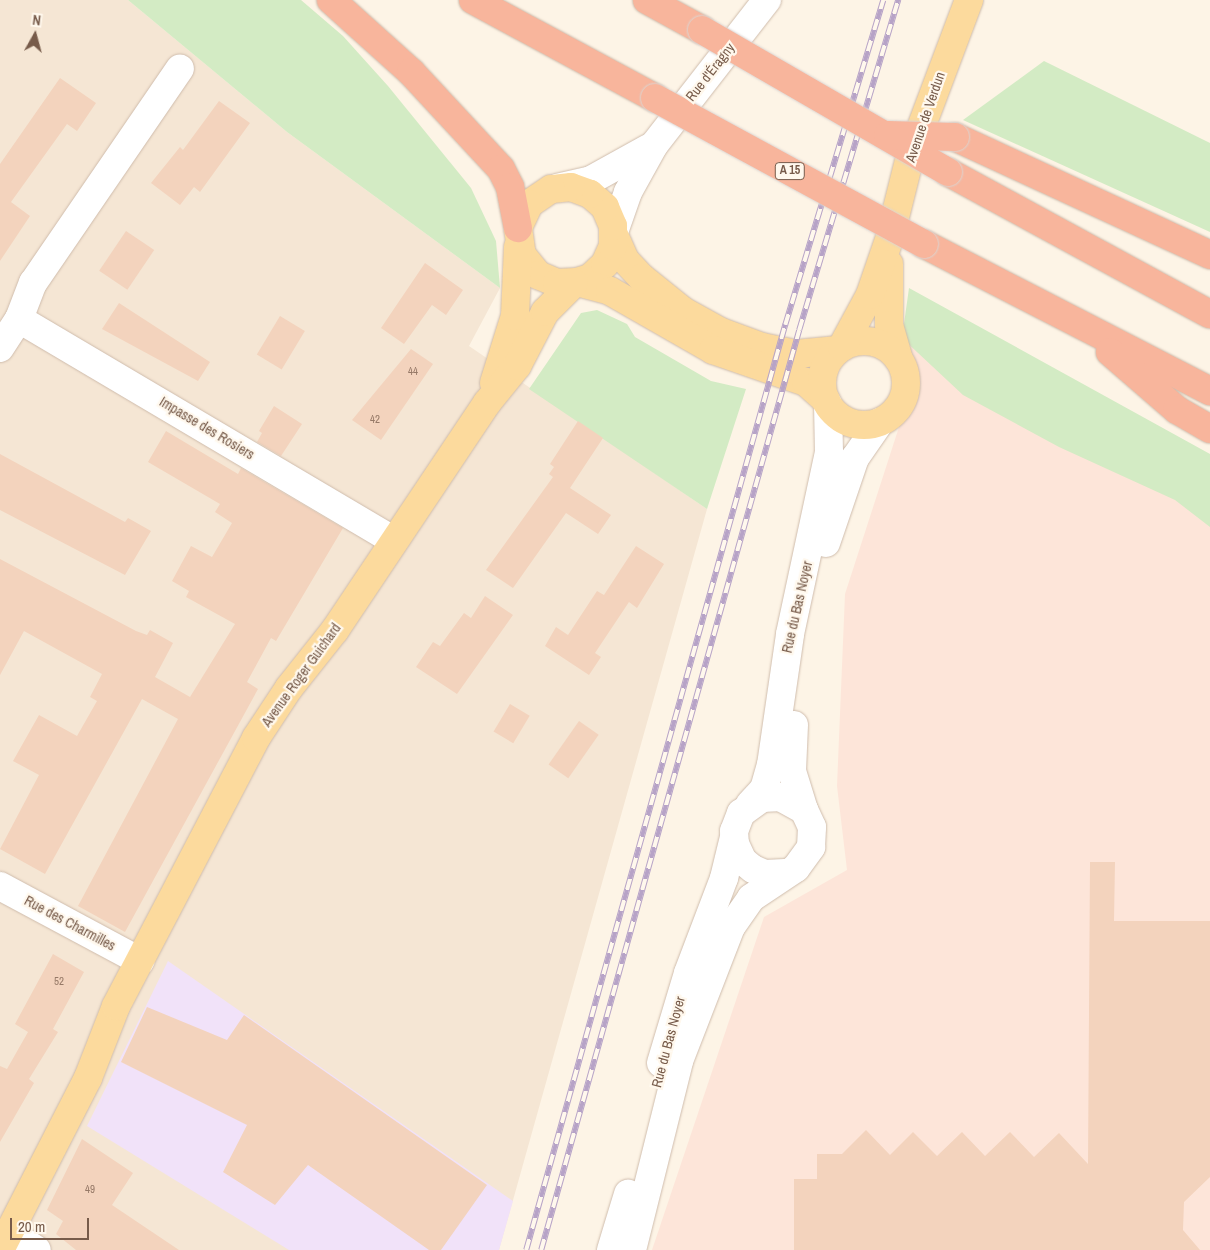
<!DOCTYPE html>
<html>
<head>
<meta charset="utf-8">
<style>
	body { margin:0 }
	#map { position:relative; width:1210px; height:1250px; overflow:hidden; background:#fdf4e6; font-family:"Archivo Narrow",sans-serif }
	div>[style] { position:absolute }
	.residential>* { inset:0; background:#f5e6d4 }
	.commercial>* { inset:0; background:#fde5d9 }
	.education>* { inset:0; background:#f1e2f9 }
	.green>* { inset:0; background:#d3ebc4 }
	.building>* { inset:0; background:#f3d3bd; transform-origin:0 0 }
	.roads { filter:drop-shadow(0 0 1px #cfbcac) drop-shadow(0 0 1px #cfbcac) }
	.minor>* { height:28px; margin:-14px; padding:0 14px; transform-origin:14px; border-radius:14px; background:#fff }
	.major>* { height:28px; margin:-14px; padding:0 14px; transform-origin:14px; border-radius:14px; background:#fcda9d }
	.major>.ring { margin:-14px; padding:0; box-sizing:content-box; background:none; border:28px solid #fcda9d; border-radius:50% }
	.highway>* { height:28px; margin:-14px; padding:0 14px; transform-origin:14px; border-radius:14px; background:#f8b59c }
	.rail>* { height:5.5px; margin-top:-2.75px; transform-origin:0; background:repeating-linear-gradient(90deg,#fff8ed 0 11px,#b7a3c7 0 22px); box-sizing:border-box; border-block:1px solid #b7a3c7 }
	.bridges { filter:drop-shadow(0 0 1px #dcd4d0) drop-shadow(0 0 1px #dcd4d0) }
	.highway-bridge>* { height:28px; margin:-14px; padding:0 14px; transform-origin:14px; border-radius:14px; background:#f8b59c }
	span { translate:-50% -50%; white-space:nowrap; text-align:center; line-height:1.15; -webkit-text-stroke:4.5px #fff8ed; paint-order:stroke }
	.number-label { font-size:11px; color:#967967 }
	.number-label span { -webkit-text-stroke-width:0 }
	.shield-label span { padding:1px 4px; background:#fff8ed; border:1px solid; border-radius:4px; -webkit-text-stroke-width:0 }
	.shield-label { font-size:12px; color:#775b4a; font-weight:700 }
	.street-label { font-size:14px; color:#775b4a }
	.north { position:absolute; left:10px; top:10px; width:50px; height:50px; -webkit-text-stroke:4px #fff8ed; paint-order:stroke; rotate:7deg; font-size:14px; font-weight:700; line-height:20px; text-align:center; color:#775b4a }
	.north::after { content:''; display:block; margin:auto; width:18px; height:22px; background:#775b4a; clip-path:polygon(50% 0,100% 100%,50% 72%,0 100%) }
	.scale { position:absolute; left:10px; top:1218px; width:79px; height:22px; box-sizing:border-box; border:2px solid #775b4a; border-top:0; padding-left:6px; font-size:15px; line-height:18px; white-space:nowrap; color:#775b4a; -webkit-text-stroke:4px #fff8ed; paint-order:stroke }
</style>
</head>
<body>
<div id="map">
	<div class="residential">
		<i style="clip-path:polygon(0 0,128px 0,287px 132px,500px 288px,469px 346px,707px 509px,499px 1250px,0 1250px)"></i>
	</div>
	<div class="commercial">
		<i style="clip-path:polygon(902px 338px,1210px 497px,1210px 1250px,652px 1250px,764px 917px,847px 870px,837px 786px,845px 594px,899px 427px,915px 392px)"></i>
	</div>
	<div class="education">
		<i style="clip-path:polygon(168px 961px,513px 1201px,499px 1250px,289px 1250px,87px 1126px)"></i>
	</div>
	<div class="green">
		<i style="clip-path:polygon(128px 0,301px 0,343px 36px,388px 86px,471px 188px,496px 241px,500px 288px,287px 132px)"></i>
		<i style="clip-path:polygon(1044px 61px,1210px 143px,1210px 232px,963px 120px)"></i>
		<i style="clip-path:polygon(909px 288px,1210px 454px,1210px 527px,1175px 500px,1059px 447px,963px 395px,902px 338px)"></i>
		<i style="clip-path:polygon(597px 310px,627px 324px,635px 337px,711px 381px,746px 389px,707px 509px,529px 389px,581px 313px)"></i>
	</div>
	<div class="building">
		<i style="clip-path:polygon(60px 78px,96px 103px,77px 131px,67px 124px,11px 202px,30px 216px,0 261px,0 164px)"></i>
		<i style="clip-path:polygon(219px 101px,250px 123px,200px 192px,194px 187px,180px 205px,151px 183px,180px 147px,183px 150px)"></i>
		<i style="left:126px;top:231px;width:34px;height:48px;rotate:34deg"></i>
		<i style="clip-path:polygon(425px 263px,463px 290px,446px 315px,432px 305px,404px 344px,381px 328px)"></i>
		<i style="clip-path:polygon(119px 303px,210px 362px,198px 381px,102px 329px)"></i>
		<i style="left:280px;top:316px;width:29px;height:45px;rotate:31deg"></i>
		<i style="clip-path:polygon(411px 349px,433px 364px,381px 440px,352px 420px)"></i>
		<i style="clip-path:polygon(274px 406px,302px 424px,281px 456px,257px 442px,262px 433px,259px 431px)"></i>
		<i style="clip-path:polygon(578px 421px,603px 438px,570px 488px,611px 515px,598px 534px,566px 513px,513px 588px,486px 570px,553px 477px,549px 474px,554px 467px,550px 464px)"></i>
		<i style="clip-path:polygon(166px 431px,238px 474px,241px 468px,343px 528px,276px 641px,271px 638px,247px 682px,258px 689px,125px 932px,78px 906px,178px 719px,142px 699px,45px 874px,0 849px,39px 775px,13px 761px,39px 715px,77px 736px,97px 701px,90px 697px,102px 674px,24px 631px,0 675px,0 559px,136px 631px,147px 635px,150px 630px,173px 643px,155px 677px,190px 697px,235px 624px,186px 597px,189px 591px,172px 581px,191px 546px,212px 557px,232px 523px,215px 512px,220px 504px,148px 462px)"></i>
		<i style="clip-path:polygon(0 454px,125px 522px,128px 518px,151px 531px,125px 575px,0 510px)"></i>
		<i style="clip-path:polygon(636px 546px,664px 564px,637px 608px,629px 602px,595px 653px,601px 657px,589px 675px,545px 646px,556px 627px,568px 635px,597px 591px,604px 595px)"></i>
		<i style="clip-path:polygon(485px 596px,513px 615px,457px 694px,416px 667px,433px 642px,440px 646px,464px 613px,471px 618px)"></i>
		<i style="left:510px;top:704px;width:23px;height:32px;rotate:31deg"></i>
		<i style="left:579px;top:721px;width:24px;height:53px;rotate:35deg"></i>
		<i style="clip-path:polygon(1090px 862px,1115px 862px,1114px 921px,1210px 921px,1210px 1177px,1184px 1202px,1183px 1230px,1200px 1250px,794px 1250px,794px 1179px,817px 1179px,817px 1154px,842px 1154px,866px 1130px,890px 1155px,913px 1132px,937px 1156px,962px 1132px,985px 1156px,1010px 1132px,1034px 1157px,1059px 1133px,1088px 1164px)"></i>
		<i style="clip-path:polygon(53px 954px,84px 972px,53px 1029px,58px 1032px,29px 1079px,34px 1083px,0 1142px,0 1066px,7px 1069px,28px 1032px,15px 1024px)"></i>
		<i style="clip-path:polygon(147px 1007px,227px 1040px,244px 1015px,487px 1185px,441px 1250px,429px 1250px,308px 1165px,275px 1205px,223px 1172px,247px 1125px,121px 1062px)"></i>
		<i style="clip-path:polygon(82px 1139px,133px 1173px,112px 1205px,179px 1250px,76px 1250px,56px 1234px,63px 1221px,47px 1210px)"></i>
	</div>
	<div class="roads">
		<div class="minor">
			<i style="left:557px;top:188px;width:35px;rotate:-13deg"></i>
			<i style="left:591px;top:180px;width:66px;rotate:-28.9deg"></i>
			<i style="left:614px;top:232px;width:42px;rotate:-70.7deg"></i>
			<i style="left:628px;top:192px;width:54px;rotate:-61deg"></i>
			<i style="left:654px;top:145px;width:184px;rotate:-52.1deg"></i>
			<i style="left:19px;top:319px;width:434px;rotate:30.6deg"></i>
			<i style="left:0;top:348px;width:35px;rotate:-57deg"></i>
			<i style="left:19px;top:319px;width:39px;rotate:-69deg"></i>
			<i style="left:33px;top:283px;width:260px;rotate:-55.6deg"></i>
			<i style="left:826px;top:543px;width:90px;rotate:-71.2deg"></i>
			<i style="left:855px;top:458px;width:44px;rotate:-55.2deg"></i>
			<i style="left:794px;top:725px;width:46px;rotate:92.5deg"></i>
			<i style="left:792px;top:771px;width:41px;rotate:72.9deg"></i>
			<i style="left:750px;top:804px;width:21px;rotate:-47deg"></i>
			<i style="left:764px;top:789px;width:25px;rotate:-74deg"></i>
			<i style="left:771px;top:765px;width:132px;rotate:-81.7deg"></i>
			<i style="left:790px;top:634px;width:186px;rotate:-77.9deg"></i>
			<i style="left:829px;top:452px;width:48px;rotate:-91.2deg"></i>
			<i style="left:0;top:886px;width:159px;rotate:28.2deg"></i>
			<i style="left:661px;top:1063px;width:94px;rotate:-73.3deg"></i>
			<i style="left:688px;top:973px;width:102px;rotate:-69.2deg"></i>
			<i style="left:724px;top:878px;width:42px;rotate:-76.3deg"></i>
			<i style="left:9px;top:1232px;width:33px;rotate:33deg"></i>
			<i style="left:611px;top:1250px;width:59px;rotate:-73.1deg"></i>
			<i style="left:632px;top:1250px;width:195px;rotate:-76deg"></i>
			<i style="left:679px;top:1061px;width:144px;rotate:-68.8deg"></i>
			<i style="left:731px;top:927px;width:35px;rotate:-55deg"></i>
			<i style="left:751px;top:898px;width:54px;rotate:-33.7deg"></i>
			<i style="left:796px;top:868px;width:26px;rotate:-54deg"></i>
			<i style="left:811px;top:847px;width:20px;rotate:-87deg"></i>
			<i style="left:812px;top:827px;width:19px;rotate:-115deg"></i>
			<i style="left:804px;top:810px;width:26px;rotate:-151deg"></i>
			<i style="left:781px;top:797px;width:19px;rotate:177deg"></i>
			<i style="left:762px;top:798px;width:26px;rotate:144deg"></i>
			<i style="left:741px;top:813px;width:19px;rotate:111deg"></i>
			<i style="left:734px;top:831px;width:13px;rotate:86deg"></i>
			<i style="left:735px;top:844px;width:19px;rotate:65deg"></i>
			<i style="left:743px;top:861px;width:13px;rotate:39deg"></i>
			<i style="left:753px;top:869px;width:13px;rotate:23deg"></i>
			<i style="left:765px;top:874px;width:20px;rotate:-3deg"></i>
		</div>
		<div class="major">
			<i style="left:614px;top:235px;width:27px;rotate:66deg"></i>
			<i style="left:625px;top:260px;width:25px;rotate:47deg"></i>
			<i style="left:642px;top:278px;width:53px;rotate:38.8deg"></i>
			<i style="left:683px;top:311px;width:43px;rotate:28.9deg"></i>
			<i style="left:721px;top:332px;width:44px;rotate:20.1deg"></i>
			<i style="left:762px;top:347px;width:35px;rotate:12deg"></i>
			<i style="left:796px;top:354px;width:42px;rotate:-5.4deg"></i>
			<i style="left:889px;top:264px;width:61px;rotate:90deg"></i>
			<i style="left:889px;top:325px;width:36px;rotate:74deg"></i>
			<i style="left:577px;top:282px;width:14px;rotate:-17deg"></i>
			<i style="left:590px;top:278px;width:21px;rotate:-43deg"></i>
			<i style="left:605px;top:264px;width:20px;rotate:-66deg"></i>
			<i style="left:613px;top:246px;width:20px;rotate:-90deg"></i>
			<i style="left:613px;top:226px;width:21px;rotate:-113deg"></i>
			<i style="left:605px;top:207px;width:20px;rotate:-139deg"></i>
			<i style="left:590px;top:194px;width:20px;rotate:-160deg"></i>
			<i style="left:571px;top:187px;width:20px;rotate:174deg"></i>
			<i style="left:551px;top:189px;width:27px;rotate:146deg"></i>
			<i style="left:529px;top:204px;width:26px;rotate:115deg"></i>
			<i style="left:518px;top:228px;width:27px;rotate:82deg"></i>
			<i style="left:522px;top:255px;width:26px;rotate:51deg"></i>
			<i style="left:538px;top:275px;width:21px;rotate:23deg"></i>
			<i style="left:557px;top:283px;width:20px;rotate:-3deg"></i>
			<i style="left:577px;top:282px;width:34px;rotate:15deg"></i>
			<i style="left:610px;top:291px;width:119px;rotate:29.8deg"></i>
			<i style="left:713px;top:350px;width:98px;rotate:19deg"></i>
			<i style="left:806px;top:382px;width:27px;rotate:42deg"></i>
			<i class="ring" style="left:822px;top:341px;width:56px;height:56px"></i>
			<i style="left:842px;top:347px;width:59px;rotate:-61.7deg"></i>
			<i style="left:870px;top:295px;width:61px;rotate:-71deg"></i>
			<i style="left:890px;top:237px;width:82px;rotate:-76deg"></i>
			<i style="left:910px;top:157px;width:168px;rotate:-69.4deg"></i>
			<i style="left:494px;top:383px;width:70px;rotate:-72.6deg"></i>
			<i style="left:515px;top:316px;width:69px;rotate:-87.5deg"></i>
			<i style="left:0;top:1250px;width:193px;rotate:-62.9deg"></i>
			<i style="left:88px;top:1078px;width:77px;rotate:-68.7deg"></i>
			<i style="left:116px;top:1006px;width:302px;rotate:-62.4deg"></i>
			<i style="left:256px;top:738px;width:60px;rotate:-56.6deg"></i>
			<i style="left:289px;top:688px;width:74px;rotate:-51.6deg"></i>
			<i style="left:335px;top:630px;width:273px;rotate:-56.2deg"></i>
			<i style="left:487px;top:403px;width:48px;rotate:-51deg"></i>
			<i style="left:517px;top:366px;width:61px;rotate:-62.6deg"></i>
			<i style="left:545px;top:312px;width:41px;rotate:-45deg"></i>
		</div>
		<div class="highway">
			<i style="left:331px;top:0;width:108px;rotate:42deg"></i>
			<i style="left:411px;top:72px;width:132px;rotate:47.1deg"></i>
			<i style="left:501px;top:169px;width:20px;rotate:63deg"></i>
			<i style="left:510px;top:187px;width:42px;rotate:79deg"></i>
			<i style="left:473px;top:0;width:207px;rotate:28.3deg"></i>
			<i style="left:647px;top:0;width:63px;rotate:28.6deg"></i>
			<i style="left:955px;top:137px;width:281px;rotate:24.8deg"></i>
			<i style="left:948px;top:172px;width:298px;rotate:28.5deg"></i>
			<i style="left:924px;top:244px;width:322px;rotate:27.2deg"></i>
			<i style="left:1110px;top:352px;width:89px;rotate:40.9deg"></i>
			<i style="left:1177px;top:410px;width:38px;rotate:30deg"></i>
		</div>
	</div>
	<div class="rail">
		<i style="left:526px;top:1250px;width:961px;rotate:-74.36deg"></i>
		<i style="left:785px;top:325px;width:339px;rotate:-73.2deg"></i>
		<i style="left:541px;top:1250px;width:955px;rotate:-74.33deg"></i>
		<i style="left:799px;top:330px;width:345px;rotate:-73.3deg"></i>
	</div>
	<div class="bridges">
		<div class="highway-bridge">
			<i style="left:702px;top:30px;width:284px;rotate:30deg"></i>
			<i style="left:655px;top:98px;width:306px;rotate:28.5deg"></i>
			<i style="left:888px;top:135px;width:67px;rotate:1.7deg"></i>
		</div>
	</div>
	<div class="number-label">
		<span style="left:413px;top:371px">44</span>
		<span style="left:375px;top:419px">42</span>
		<span style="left:59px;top:981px">52</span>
		<span style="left:90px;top:1189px">49</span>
	</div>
	<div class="shield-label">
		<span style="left:790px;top:171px">A 15</span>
	</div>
	<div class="street-label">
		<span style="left:710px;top:72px;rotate:-52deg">Rue d'Éragny</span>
		<span style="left:925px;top:117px;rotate:-71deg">Avenue de Verdun</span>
		<span style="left:207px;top:428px;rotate:31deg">Impasse des Rosiers</span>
		<span style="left:797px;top:607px;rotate:-77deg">Rue du Bas Noyer</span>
		<span style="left:301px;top:675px;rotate:-54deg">Avenue Roger Guichard</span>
		<span style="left:70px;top:923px;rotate:28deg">Rue des Charmilles</span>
		<span style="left:668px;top:1042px;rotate:-75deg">Rue du Bas Noyer</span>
	</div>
	<div class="north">N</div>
	<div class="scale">20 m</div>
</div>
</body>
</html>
